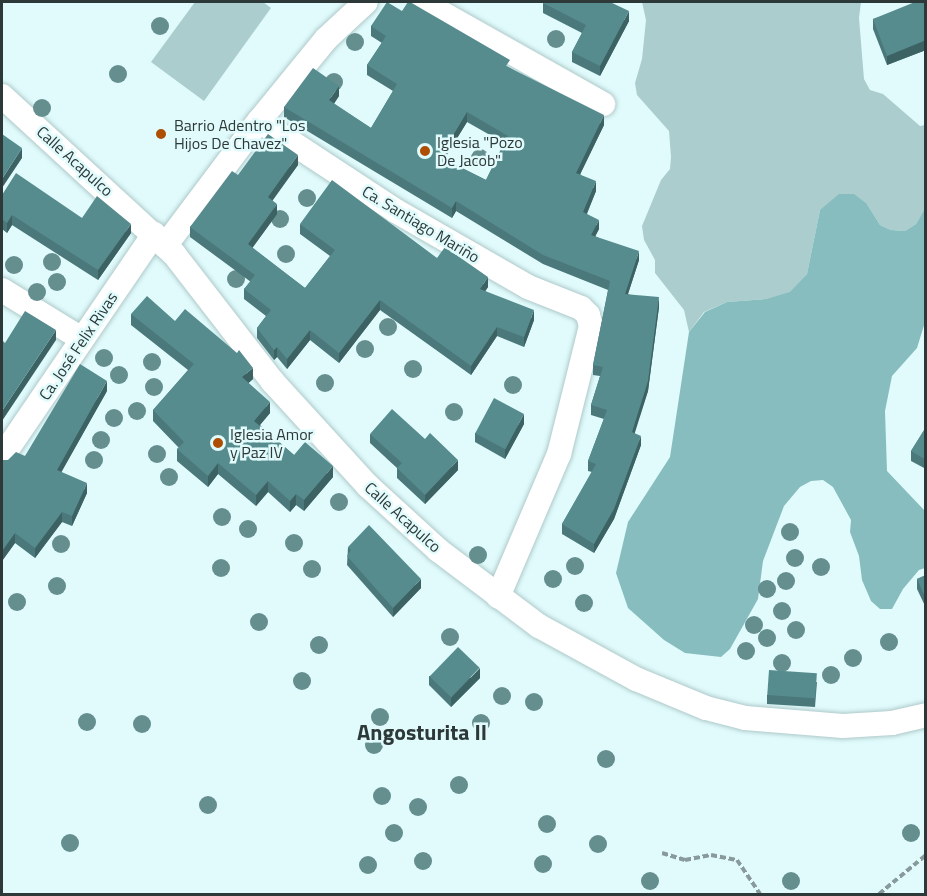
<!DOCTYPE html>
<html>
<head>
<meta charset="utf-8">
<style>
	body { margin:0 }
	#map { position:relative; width:927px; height:896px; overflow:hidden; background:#e1fbfc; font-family:"Titillium Web",sans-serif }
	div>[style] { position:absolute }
	.green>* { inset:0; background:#abcdcd }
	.forest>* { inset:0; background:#87bdbe }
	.path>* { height:4px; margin-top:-2px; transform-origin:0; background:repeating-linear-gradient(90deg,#889a9b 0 6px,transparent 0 9px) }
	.roads { filter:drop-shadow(0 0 2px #afc9ca) drop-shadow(0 0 2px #afc9ca) }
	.minor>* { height:24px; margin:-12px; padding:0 12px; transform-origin:12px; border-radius:12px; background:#fff }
	.trees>* { width:18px; height:18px; margin:-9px; border-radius:50%; background:#658e8f }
	.wall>* { inset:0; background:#4b787a }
	.shaded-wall>* { inset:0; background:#3d6263 }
	.building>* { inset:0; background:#578c8e; transform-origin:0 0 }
	.dots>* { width:16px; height:16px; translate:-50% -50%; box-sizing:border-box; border:3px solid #e1fbfc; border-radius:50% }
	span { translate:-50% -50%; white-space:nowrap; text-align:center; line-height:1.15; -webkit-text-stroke:5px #e1fbfc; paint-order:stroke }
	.poi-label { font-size:16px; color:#2d3838 }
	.left { translate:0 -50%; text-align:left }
	.street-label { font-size:16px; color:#2d3838 }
	.district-label { font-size:22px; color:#2d3838; font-weight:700 }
	.frame { position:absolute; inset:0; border:3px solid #2d3838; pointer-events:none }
</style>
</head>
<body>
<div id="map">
	<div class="green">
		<i style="clip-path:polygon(195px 2px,263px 2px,271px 8px,204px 101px,151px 62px)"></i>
		<i style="clip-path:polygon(642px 2px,861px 2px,859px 18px,864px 79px,870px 90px,883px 94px,920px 126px,925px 125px,925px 208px,916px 224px,905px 231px,891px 230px,880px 225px,867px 204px,820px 210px,807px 274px,790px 293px,766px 299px,727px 302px,704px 312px,689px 332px,684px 310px,655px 273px,655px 260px,644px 240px,642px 226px,661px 180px,670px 169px,671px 157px,669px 131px,637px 95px,635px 83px,642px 59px,646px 20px)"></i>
	</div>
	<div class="forest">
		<i style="clip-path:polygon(839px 194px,854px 194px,867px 204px,880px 225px,891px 230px,905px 231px,916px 224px,925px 208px,925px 322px,917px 348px,892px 376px,885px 411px,887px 471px,925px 511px,925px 568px,919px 570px,903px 589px,892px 609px,880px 609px,871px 601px,862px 580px,859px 556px,850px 532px,851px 520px,833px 487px,823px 480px,811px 481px,800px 487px,784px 506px,763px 561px,758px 599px,730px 649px,721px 657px,685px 653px,664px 640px,628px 608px,616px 573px,628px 522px,670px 457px,689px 332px,705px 312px,727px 302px,766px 299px,790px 292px,807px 274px,820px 210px)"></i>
	</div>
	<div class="path">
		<i style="left:662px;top:853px;width:24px;rotate:17deg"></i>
		<i style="left:685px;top:860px;width:26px;rotate:-11deg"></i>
		<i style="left:711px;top:855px;width:26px;rotate:11deg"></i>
		<i style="left:737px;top:860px;width:41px;rotate:55.9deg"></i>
		<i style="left:879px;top:894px;width:61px;rotate:-39.7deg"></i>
	</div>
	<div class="roads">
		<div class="minor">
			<i style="left:422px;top:2px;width:208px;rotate:29.4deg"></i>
			<i style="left:2px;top:96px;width:234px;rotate:42.6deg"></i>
			<i style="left:174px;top:254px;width:162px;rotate:52.3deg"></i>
			<i style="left:273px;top:382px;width:141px;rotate:47.6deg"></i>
			<i style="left:368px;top:486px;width:95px;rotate:42.4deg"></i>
			<i style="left:438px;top:550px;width:126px;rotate:37deg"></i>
			<i style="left:539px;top:626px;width:111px;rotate:28.7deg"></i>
			<i style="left:636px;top:679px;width:76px;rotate:22.5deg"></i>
			<i style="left:706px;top:708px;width:40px;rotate:14.4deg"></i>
			<i style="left:745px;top:718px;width:98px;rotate:4.7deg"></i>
			<i style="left:843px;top:726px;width:49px;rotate:-3.5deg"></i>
			<i style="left:892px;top:723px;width:35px;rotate:-13deg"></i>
			<i style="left:259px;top:121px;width:164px;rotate:33.3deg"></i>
			<i style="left:396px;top:211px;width:152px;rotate:29.9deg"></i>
			<i style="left:528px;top:287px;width:57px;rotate:21.6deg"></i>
			<i style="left:581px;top:308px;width:10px;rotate:45deg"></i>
			<i style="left:588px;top:315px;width:11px;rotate:75deg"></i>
			<i style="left:591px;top:326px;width:132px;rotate:104deg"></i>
			<i style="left:559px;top:454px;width:155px;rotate:113.1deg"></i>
			<i style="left:165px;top:246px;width:156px;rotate:-53.1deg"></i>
			<i style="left:259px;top:121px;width:106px;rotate:-50.7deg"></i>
			<i style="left:326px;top:39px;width:54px;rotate:-42.8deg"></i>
			<i style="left:2px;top:290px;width:94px;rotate:31.5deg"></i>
			<i style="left:2px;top:457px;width:270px;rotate:-55.7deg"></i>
		</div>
	</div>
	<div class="trees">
		<i style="left:160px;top:26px"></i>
		<i style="left:556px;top:39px"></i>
		<i style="left:355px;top:42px"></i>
		<i style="left:118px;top:74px"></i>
		<i style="left:334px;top:82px"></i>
		<i style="left:42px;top:108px"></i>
		<i style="left:480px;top:158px"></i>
		<i style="left:307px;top:198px"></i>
		<i style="left:280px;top:219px"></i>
		<i style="left:286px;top:254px"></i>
		<i style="left:52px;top:262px"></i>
		<i style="left:14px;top:265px"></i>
		<i style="left:236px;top:279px"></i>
		<i style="left:57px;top:282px"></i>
		<i style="left:37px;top:292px"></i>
		<i style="left:388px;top:327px"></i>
		<i style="left:365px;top:349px"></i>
		<i style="left:104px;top:358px"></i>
		<i style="left:152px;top:362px"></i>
		<i style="left:413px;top:369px"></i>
		<i style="left:119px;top:375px"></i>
		<i style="left:325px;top:383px"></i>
		<i style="left:513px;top:385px"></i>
		<i style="left:154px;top:387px"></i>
		<i style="left:137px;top:411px"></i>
		<i style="left:454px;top:412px"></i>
		<i style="left:114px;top:418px"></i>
		<i style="left:101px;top:440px"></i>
		<i style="left:157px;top:454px"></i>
		<i style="left:94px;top:460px"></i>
		<i style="left:169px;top:477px"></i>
		<i style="left:339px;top:502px"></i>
		<i style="left:222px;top:517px"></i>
		<i style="left:248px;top:529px"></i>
		<i style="left:790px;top:532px"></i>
		<i style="left:294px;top:543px"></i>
		<i style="left:61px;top:544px"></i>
		<i style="left:478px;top:555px"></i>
		<i style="left:795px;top:558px"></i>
		<i style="left:575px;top:566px"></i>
		<i style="left:821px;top:567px"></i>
		<i style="left:221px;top:568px"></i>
		<i style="left:312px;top:569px"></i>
		<i style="left:553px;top:579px"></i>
		<i style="left:786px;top:581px"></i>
		<i style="left:57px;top:586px"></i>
		<i style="left:767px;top:589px"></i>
		<i style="left:17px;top:602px"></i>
		<i style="left:584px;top:603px"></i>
		<i style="left:782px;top:611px"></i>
		<i style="left:259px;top:622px"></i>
		<i style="left:754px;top:625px"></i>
		<i style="left:796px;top:630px"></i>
		<i style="left:450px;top:637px"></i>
		<i style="left:767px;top:638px"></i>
		<i style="left:889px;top:642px"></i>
		<i style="left:319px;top:645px"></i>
		<i style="left:746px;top:651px"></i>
		<i style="left:853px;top:658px"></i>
		<i style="left:782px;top:663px"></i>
		<i style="left:831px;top:675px"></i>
		<i style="left:302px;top:681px"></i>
		<i style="left:502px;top:696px"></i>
		<i style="left:534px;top:702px"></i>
		<i style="left:380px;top:717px"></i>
		<i style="left:87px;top:722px"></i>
		<i style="left:481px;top:723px"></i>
		<i style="left:142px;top:724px"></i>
		<i style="left:374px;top:745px"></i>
		<i style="left:606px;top:759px"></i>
		<i style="left:459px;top:785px"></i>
		<i style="left:382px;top:796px"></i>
		<i style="left:208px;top:805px"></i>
		<i style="left:418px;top:807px"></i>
		<i style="left:547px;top:824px"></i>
		<i style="left:394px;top:833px"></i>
		<i style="left:911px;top:833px"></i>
		<i style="left:70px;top:843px"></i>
		<i style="left:598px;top:844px"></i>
		<i style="left:423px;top:861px"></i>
		<i style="left:543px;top:864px"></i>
		<i style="left:368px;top:865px"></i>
		<i style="left:650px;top:881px"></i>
		<i style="left:791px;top:881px"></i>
	</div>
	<div class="wall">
		<i style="clip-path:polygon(926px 2px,926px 50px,887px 65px,873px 29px,873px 19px)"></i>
		<i style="clip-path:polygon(543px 3px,629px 21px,600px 76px,572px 62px,572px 52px,582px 33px,543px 13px)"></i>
		<i style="clip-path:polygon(evenodd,402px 11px,510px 68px,604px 125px,580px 174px,596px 191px,587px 214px,599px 229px,595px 236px,639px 260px,628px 294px,659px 307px,648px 391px,634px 433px,641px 445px,614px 519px,594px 553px,562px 534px,562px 524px,592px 472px,588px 471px,588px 461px,604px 419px,591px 415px,591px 405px,600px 376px,593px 375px,593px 365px,608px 290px,543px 264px,456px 211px,452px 218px,284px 117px,284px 107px,339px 96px,334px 104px,371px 128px,393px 91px,367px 75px,367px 65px,382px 43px,371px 36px,371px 26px,402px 11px,467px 122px,504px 143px,486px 180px,444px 159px,467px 122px)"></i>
		<i style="clip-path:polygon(298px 165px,272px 200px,277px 214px,252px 248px,305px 288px,330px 256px,300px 234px,300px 224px,437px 258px,488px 287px,485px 291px,534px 320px,524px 347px,497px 336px,471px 375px,380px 310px,339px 363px,310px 340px,287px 369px,277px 357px,274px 360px,257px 338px,257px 328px,266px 316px,244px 299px,244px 289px,251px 282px,190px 237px,190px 227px,238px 175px)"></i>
		<i style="clip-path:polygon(2px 195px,82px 218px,131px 233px,98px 280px,12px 225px,7px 233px,2px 229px)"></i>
		<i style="clip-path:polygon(131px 314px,175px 321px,253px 379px,248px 383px,270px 413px,260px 425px,294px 455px,333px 477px,304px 511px,296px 505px,290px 512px,268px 492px,256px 506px,218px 474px,208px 487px,177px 461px,177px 449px,179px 448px,153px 421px,153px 410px,188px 370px,131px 325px)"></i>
		<i style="clip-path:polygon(926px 362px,926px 375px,924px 375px,924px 365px)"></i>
		<i style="clip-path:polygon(107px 391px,61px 472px,87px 493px,72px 526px,62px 522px,35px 558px,15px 543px,2px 561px,2px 460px,8px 460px,25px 456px)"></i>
		<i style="clip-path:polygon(524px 424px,505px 459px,475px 442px,475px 433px)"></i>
		<i style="clip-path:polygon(926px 427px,926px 469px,911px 461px,911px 451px)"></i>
		<i style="clip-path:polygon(370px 434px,458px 470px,425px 504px,397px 478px,397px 468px,370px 443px)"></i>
		<i style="clip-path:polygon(348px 547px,421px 588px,393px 617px,347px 565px)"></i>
		<i style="clip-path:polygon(926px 575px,926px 608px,917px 589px,917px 579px)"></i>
		<i style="clip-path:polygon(429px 676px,480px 678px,451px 707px,429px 685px)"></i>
		<i style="clip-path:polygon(817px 682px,815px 707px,767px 704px,767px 695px)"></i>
	</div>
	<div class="shaded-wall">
		<i style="clip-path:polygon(629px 11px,629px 21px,600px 76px,600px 66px)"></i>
		<i style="clip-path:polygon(926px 40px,926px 50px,887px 65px,887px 56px)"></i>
		<i style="clip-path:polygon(339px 86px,339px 96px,329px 110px,329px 100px)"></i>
		<i style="clip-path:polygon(467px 112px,467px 122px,440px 166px,440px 157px)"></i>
		<i style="clip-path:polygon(604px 115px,604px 125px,576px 183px,576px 173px)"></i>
		<i style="clip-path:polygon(22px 148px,22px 158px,2px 188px,2px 179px)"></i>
		<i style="clip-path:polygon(298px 155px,298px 165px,268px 207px,268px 197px)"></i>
		<i style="clip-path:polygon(596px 181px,596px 191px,583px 222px,583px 212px)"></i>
		<i style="clip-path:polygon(456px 201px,456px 211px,452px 218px,452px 208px)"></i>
		<i style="clip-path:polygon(277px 204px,277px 214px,248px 254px,248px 244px)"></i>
		<i style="clip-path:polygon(12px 215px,12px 225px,7px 233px,7px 223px)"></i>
		<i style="clip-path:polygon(599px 220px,599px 229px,591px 245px,591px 235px)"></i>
		<i style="clip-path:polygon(131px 224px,131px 233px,98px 280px,98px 270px)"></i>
		<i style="clip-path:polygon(639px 251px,639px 260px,625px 303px,625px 294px)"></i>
		<i style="clip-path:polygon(488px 277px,488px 287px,480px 299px,480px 289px)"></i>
		<i style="clip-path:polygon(659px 297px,659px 307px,648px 391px,632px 442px,632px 432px)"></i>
		<i style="clip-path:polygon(380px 300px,380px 310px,339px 363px,339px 353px)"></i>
		<i style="clip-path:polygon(534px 310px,534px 320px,524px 347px,524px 337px)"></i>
		<i style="clip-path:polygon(497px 327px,497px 336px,471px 375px,471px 366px)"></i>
		<i style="clip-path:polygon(56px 330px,56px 340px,2px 421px,2px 411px)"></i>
		<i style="clip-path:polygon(310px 330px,310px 340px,287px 369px,287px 359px)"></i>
		<i style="clip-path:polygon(277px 347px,277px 357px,274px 360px,274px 350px)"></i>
		<i style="clip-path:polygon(253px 368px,253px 379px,242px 389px,242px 377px)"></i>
		<i style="clip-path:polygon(107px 381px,107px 391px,57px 480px,57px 470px)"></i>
		<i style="clip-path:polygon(270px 402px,270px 413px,254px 432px,254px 421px)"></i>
		<i style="clip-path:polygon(524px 414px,524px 424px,505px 459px,505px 449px)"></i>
		<i style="clip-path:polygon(641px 436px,641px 445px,614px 519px,594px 553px,594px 544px)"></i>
		<i style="clip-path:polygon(458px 460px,458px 470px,425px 504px,425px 495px)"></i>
		<i style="clip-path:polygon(218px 463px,218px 474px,208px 487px,208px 476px)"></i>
		<i style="clip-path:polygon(333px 466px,333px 477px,304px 511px,304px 500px)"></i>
		<i style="clip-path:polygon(268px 481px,268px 492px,256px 506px,256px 495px)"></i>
		<i style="clip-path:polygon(87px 483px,87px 493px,72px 526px,72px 516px)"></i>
		<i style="clip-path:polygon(296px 494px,296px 505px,290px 512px,290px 501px)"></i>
		<i style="clip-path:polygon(62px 512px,62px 522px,35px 558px,35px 548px)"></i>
		<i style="clip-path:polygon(15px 533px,15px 543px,2px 561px,2px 551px)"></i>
		<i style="clip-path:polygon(421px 579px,421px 588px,393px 617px,393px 608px)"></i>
		<i style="clip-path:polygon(480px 668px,480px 678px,451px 707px,451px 698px)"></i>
	</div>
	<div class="building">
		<i style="clip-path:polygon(evenodd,387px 2px,402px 11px,408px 2px,410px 2px,510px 60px,506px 66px,604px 115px,576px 173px,596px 181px,583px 212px,599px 220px,591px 235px,639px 251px,625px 294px,659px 297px,648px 381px,632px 432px,641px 436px,614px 509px,594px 544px,562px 524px,596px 464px,588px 461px,607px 410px,591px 405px,603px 367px,593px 365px,610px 281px,543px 255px,456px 201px,452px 208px,284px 107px,313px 68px,339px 86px,329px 100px,371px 128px,397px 84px,367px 65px,386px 36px,371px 26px,387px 2px,467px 112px,508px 136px,486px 180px,440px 157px,467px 112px)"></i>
		<i style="clip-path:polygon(543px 2px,610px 2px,629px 11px,600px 66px,572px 52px,586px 25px,543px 3px)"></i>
		<i style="clip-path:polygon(915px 2px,926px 2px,926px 40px,887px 56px,873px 19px)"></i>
		<i style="clip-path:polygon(2px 134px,22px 148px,2px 179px)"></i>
		<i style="clip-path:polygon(268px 134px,298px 155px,268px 197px,277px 204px,248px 244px,305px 288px,335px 250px,300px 224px,332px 180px,437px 258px,445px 247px,488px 277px,480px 289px,534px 310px,524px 337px,497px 327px,471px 366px,380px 300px,339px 353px,310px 330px,287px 359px,277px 347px,274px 350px,257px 328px,271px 310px,244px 289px,255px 275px,190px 227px,232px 171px,238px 175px)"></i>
		<i style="clip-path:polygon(16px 173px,82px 218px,97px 196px,131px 224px,98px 270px,12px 215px,7px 223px,2px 219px,2px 195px)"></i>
		<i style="clip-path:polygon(147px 296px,175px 321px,185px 309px,237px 353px,239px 350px,253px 368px,242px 377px,270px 402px,254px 421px,294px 455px,305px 442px,333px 466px,304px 500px,296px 494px,290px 501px,268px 481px,256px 495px,218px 463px,208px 476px,177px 449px,184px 442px,153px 410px,194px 364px,131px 314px)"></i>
		<i style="clip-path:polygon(25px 311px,56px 330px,2px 411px,2px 340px,5px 343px)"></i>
		<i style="clip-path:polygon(80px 364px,107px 381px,57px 470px,87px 483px,72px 516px,62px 512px,35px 548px,15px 533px,2px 551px,2px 460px,8px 460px,16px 452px,25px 456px)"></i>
		<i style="left:494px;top:398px;width:34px;height:40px;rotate:28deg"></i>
		<i style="clip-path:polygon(392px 409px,425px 439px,430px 433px,458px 460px,425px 495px,397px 468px,402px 463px,370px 434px)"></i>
		<i style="clip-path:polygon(926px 427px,926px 460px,911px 451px)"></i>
		<i style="clip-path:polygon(369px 525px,421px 579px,393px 608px,347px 556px,351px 550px,348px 547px)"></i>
		<i style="clip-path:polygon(926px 575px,926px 599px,917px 579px)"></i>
		<i style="left:458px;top:647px;width:30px;height:41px;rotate:44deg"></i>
		<i style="left:769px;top:670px;width:48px;height:25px;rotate:4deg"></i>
	</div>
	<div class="dots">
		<i style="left:161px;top:134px;background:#ad4e02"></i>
		<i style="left:425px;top:151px;background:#ad4e02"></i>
		<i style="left:218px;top:443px;background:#ad4e02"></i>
	</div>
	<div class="poi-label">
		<span class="left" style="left:174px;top:134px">Barrio Adentro "Los<br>Hijos De Chavez"</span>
		<span class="left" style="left:437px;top:151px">Iglesia "Pozo<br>De Jacob"</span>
		<span class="left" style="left:230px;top:443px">Iglesia Amor<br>y Paz IV</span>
	</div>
	<div class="street-label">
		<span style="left:75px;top:161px;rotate:42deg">Calle Acapulco</span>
		<span style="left:421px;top:224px;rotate:31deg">Ca. Santiago Mariño</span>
		<span style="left:78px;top:346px;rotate:-56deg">Ca. José Felix Rivas</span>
		<span style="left:403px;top:517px;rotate:42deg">Calle Acapulco</span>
	</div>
	<div class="district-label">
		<span style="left:422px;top:733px">Angosturita II</span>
	</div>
	<div class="frame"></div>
</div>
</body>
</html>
